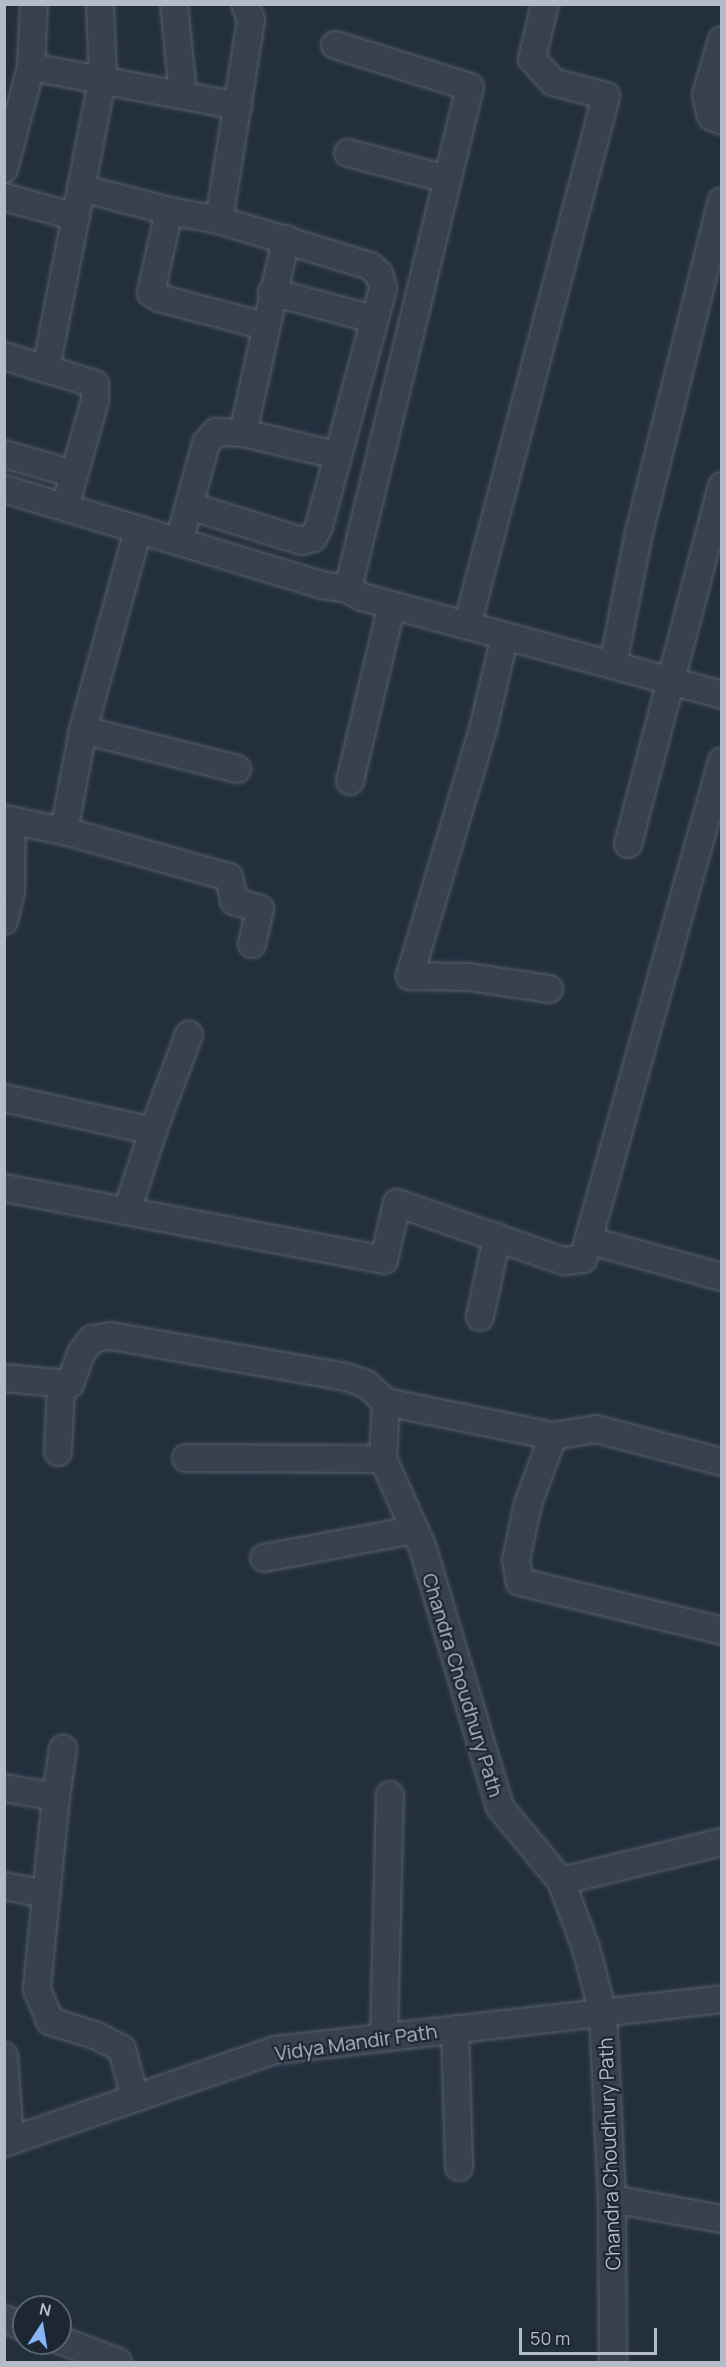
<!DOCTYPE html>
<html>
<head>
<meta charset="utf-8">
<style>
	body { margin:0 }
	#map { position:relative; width:726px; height:2367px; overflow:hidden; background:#242f3e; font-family:Manrope,sans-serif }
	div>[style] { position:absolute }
	.roads { filter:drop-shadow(0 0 2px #565f6c) drop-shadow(0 0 2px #565f6c) }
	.minor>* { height:26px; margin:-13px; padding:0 13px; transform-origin:13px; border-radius:13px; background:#38414e }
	span { translate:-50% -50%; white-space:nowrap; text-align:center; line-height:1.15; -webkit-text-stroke:4.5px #1d2633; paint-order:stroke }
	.street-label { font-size:20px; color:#b4bcc9 }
	.frame { position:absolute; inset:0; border:6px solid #b4bcc9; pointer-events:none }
	.north { position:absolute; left:12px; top:2295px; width:60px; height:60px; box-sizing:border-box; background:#1d2633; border:2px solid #59626f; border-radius:50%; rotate:12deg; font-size:16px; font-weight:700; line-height:24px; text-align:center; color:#b4bcc9 }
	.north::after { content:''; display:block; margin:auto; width:21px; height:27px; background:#8ab4f8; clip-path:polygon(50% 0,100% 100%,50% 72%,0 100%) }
	.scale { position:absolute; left:519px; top:2328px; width:138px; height:27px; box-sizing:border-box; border:3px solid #b4bcc9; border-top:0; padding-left:8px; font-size:18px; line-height:21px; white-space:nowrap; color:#b4bcc9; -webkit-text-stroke:4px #1d2633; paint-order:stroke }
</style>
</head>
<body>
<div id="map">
	<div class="roads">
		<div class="minor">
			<i style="left:174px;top:4px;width:90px;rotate:84.3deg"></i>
			<i style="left:722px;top:40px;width:57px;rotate:106.2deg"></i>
			<i style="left:706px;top:95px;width:22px;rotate:77deg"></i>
			<i style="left:711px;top:116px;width:12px;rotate:24deg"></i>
			<i style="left:335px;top:45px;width:141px;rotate:17.3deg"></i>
			<i style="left:470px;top:87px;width:517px;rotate:103.66deg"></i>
			<i style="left:31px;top:67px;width:211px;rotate:10.7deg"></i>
			<i style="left:348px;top:153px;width:102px;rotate:14.7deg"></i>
			<i style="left:4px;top:169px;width:106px;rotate:-75.2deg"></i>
			<i style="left:31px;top:67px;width:63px;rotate:-87.3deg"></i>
			<i style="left:81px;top:188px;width:91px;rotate:14.6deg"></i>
			<i style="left:169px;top:211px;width:84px;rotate:102.4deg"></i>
			<i style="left:151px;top:293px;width:9px;rotate:32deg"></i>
			<i style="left:159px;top:298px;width:109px;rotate:14.9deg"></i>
			<i style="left:4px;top:197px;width:75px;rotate:15.5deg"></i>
			<i style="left:169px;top:211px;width:51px;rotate:10.2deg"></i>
			<i style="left:272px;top:292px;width:105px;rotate:15deg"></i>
			<i style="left:4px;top:356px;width:44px;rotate:17.2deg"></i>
			<i style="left:243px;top:433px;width:96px;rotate:13.3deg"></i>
			<i style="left:4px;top:454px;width:73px;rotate:15.9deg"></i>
			<i style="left:4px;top:489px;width:331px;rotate:16.8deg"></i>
			<i style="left:321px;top:585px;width:27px;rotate:8deg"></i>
			<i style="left:348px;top:589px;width:16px;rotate:30deg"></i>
			<i style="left:362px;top:597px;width:373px;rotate:15.2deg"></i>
			<i style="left:190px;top:506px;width:117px;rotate:17.4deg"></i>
			<i style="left:302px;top:541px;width:11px;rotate:-15deg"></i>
			<i style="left:313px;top:538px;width:13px;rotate:-63deg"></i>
			<i style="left:319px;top:526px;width:246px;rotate:-74.9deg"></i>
			<i style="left:383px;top:288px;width:15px;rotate:-106deg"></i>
			<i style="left:379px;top:274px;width:12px;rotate:-138deg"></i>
			<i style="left:370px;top:266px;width:158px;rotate:-163.1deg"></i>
			<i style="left:219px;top:220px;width:203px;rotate:-80.9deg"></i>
			<i style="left:251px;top:20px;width:17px;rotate:-111deg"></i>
			<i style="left:65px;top:507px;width:111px;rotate:-74.3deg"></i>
			<i style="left:95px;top:400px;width:16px;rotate:-90deg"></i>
			<i style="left:95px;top:384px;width:51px;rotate:-163deg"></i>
			<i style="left:46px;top:369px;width:298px;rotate:-79deg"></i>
			<i style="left:103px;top:77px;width:73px;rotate:-92.4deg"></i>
			<i style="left:179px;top:542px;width:103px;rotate:-74.7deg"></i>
			<i style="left:206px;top:443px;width:15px;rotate:-48deg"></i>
			<i style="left:216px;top:432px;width:27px;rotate:2deg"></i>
			<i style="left:243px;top:433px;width:199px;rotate:-77.5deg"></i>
			<i style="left:467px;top:626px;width:548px;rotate:-75.3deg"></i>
			<i style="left:606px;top:96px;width:55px;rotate:-165.2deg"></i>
			<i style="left:553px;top:82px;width:31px;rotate:-132deg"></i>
			<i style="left:532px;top:59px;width:57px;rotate:-76.7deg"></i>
			<i style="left:505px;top:636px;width:96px;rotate:103.3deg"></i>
			<i style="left:483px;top:729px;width:258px;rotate:106.5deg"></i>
			<i style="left:410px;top:976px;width:59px;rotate:1deg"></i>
			<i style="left:469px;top:977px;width:81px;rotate:8.5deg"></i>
			<i style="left:613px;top:665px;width:135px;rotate:-78.9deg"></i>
			<i style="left:639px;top:533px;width:342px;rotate:-76deg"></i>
			<i style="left:83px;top:730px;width:159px;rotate:14.2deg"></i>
			<i style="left:350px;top:781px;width:181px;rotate:-76.6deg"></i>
			<i style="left:4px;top:819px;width:61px;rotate:11.3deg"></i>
			<i style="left:64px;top:831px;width:103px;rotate:-79.3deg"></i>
			<i style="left:83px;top:730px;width:207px;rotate:-74.6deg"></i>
			<i style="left:64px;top:831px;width:171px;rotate:15.6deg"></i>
			<i style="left:229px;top:877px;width:25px;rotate:78deg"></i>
			<i style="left:234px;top:901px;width:27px;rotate:17deg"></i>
			<i style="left:260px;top:909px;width:36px;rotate:103deg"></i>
			<i style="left:628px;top:844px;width:370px;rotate:-75.3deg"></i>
			<i style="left:4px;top:921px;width:31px;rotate:-77deg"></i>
			<i style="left:11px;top:891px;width:71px;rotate:-89.2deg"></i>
			<i style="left:4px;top:1098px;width:153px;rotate:12.5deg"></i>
			<i style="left:153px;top:1131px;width:103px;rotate:-69.6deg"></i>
			<i style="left:4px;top:1188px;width:387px;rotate:10.7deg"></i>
			<i style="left:384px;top:1260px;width:58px;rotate:-77.2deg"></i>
			<i style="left:397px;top:1203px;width:177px;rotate:19.2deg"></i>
			<i style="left:564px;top:1261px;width:19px;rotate:-6deg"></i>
			<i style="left:583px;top:1259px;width:517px;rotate:-74.4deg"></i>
			<i style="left:127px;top:1211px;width:84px;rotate:-72deg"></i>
			<i style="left:591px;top:1241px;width:136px;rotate:15.4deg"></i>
			<i style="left:480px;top:1317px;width:82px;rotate:-78deg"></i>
			<i style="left:4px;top:1378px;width:66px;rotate:5.2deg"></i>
			<i style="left:70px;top:1384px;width:33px;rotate:-70deg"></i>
			<i style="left:81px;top:1353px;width:18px;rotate:-52deg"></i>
			<i style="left:92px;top:1339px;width:19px;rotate:-9deg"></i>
			<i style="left:111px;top:1336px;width:239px;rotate:9.9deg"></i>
			<i style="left:346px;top:1377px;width:21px;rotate:19deg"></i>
			<i style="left:366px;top:1384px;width:27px;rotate:42deg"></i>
			<i style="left:553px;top:1436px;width:72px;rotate:110.2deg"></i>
			<i style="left:528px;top:1504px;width:57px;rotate:102.1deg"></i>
			<i style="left:516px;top:1560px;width:22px;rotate:80deg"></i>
			<i style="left:520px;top:1582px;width:208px;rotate:13.6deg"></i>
			<i style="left:58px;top:1452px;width:67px;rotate:-87.4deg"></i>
			<i style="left:186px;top:1458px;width:197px;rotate:0.3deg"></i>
			<i style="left:264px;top:1558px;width:153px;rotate:-10.6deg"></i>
			<i style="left:4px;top:1788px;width:53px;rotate:9.8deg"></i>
			<i style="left:56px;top:1797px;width:193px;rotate:95.7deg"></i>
			<i style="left:37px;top:1989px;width:35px;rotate:68deg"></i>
			<i style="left:50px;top:2021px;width:49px;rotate:17.7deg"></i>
			<i style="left:97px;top:2036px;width:28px;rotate:27deg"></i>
			<i style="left:122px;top:2049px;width:51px;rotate:75.1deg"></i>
			<i style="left:56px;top:1797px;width:49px;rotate:-81.7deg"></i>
			<i style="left:561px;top:1881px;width:166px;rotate:-13.6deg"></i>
			<i style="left:4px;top:1886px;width:42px;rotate:11deg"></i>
			<i style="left:455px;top:2029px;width:138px;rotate:88.3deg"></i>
			<i style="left:384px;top:2037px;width:242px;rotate:-88.6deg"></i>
			<i style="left:4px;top:2056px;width:85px;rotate:86deg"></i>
			<i style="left:4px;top:2143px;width:287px;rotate:-18.9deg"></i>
			<i style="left:276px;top:2050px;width:449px;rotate:-6.5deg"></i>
			<i style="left:612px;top:2199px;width:112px;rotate:10.3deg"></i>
			<i style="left:4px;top:2319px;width:22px;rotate:22deg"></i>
			<i style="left:60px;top:2340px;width:62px;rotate:20.8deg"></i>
			<i style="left:613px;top:2362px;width:163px;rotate:-90.4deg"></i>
			<i style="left:612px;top:2199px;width:186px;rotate:-92.8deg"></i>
			<i style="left:603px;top:2013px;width:67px;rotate:-104.7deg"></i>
			<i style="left:586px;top:1948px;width:72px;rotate:-110.5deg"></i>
			<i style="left:561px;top:1881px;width:96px;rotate:-129.5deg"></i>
			<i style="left:500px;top:1807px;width:272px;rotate:-106.6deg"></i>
			<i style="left:422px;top:1546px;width:95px;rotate:-114.1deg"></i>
			<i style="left:383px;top:1459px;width:57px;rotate:-87deg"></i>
			<i style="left:386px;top:1402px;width:170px;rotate:11.5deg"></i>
			<i style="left:553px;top:1436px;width:44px;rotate:-9.2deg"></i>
			<i style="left:596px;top:1429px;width:130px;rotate:14.7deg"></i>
		</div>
	</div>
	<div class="street-label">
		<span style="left:463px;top:1685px;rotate:73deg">Chandra Choudhury Path</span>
		<span style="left:356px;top:2042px;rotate:-8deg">Vidya Mandir Path</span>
		<span style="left:609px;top:2154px;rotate:-92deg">Chandra Choudhury Path</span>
	</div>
	<div class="frame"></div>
	<div class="north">N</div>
	<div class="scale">50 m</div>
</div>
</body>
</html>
